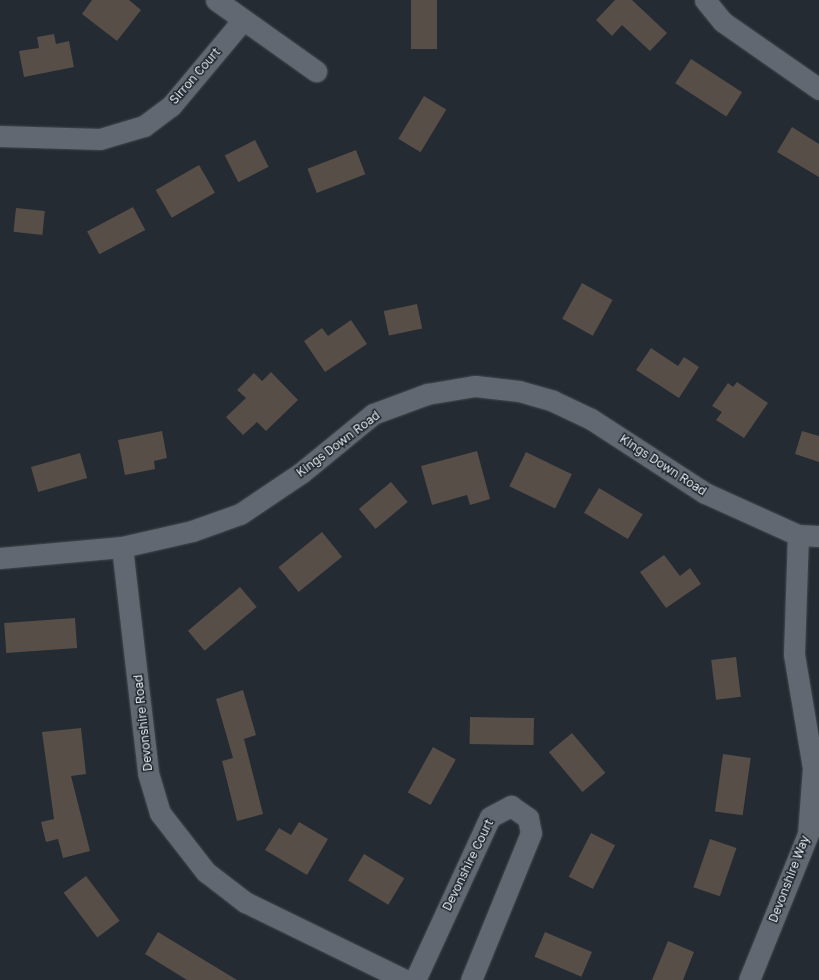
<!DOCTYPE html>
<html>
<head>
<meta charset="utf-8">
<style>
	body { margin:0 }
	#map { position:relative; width:819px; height:980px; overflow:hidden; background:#252b32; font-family:"Golos Text",sans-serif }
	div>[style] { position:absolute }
	.building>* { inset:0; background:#574e47; transform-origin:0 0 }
	.roads { filter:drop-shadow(0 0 1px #44494f) drop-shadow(0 0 1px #44494f) }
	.street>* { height:21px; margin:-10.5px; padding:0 10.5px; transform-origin:10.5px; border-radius:10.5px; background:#616871 }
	span { translate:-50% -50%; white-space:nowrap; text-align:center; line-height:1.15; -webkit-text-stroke:3px #1b2128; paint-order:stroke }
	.street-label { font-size:12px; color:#eef2f8 }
</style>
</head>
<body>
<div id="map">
	<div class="building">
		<i style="clip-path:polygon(92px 0,129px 0,141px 10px,117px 41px,82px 14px)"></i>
		<i style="left:411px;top:0;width:26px;height:49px"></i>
		<i style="clip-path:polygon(615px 0,632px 0,667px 33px,650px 51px,622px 25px,612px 36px,596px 20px)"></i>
		<i style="clip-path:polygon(54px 34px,56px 44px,69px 41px,74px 67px,24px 77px,19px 51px,39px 48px,37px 37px)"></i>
		<i style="left:691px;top:59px;width:61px;height:29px;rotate:33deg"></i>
		<i style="left:424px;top:96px;width:26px;height:50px;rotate:31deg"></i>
		<i style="clip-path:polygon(792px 127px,819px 144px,819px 177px,777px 152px)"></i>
		<i style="left:255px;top:140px;width:30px;height:34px;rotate:63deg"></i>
		<i style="left:356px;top:150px;width:26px;height:52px;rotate:69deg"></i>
		<i style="left:199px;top:165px;width:32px;height:50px;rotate:60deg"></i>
		<i style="left:133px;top:207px;width:26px;height:52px;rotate:62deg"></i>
		<i style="left:16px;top:208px;width:29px;height:24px;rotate:6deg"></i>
		<i style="left:582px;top:283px;width:35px;height:41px;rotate:29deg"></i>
		<i style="left:417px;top:304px;width:25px;height:34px;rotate:78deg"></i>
		<i style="clip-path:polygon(351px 320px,367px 344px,325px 372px,304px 341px,322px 328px,328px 336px)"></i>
		<i style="clip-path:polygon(651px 348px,678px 366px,684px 357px,699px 367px,679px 398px,636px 370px)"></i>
		<i style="clip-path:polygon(271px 372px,298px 400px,266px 431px,257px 422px,243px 435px,226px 417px,246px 398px,237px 390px,254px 373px,262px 381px)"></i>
		<i style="clip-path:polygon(737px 382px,768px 403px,744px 438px,716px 420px,722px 412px,712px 406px,728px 383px,733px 387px)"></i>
		<i style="clip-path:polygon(162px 431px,167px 458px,154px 461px,155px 469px,125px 475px,118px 440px)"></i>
		<i style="clip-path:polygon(802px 431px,819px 436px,819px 462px,795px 454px)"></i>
		<i style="clip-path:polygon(477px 451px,490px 499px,470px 505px,467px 495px,432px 505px,421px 466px)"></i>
		<i style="left:526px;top:452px;width:51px;height:38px;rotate:26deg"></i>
		<i style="left:80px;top:453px;width:26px;height:51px;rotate:74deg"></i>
		<i style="left:391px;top:482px;width:26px;height:42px;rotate:50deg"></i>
		<i style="left:599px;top:488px;width:51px;height:29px;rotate:31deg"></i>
		<i style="left:322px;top:532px;width:32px;height:56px;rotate:51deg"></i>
		<i style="clip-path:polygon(664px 555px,680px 576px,690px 568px,701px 584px,666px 608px,640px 572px)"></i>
		<i style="left:240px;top:587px;width:26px;height:68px;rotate:50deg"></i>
		<i style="left:75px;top:618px;width:30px;height:71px;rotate:86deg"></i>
		<i style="left:736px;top:657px;width:40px;height:25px;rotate:83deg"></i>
		<i style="clip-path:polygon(243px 690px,256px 735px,244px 739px,263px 814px,237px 821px,222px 761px,233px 758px,216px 699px)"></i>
		<i style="left:470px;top:717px;width:64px;height:27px;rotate:1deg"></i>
		<i style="clip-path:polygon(81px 728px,86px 774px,71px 776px,90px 851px,63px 858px,58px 839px,46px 842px,41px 822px,54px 819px,42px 732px)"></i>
		<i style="left:572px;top:733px;width:52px;height:30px;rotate:50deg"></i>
		<i style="left:433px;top:747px;width:26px;height:52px;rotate:29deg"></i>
		<i style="left:723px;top:754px;width:28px;height:58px;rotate:8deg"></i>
		<i style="clip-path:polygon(299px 822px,328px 839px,307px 875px,265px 850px,279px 828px,291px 835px)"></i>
		<i style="left:591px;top:833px;width:27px;height:49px;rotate:27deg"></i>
		<i style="left:710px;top:839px;width:28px;height:51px;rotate:19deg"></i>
		<i style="left:364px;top:854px;width:47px;height:31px;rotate:31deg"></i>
		<i style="left:86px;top:876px;width:56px;height:28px;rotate:53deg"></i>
		<i style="clip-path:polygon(158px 932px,237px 980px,187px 980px,145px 954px)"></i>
		<i style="left:545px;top:932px;width:51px;height:27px;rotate:23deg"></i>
		<i style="clip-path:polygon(668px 941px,694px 952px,683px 980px,652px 980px)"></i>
	</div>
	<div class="roads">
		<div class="street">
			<i style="left:216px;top:0;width:123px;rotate:35.4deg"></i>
			<i style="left:705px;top:0;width:28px;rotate:51deg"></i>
			<i style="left:723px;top:22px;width:117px;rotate:34.9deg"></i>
			<i style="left:0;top:136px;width:100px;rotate:1.7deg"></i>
			<i style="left:100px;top:139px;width:46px;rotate:-16.5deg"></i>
			<i style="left:144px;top:126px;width:34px;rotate:-37deg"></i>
			<i style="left:171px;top:106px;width:112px;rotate:-50.1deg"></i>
			<i style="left:122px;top:547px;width:227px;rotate:83.4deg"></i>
			<i style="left:148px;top:773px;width:42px;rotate:73.3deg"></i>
			<i style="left:160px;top:813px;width:75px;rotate:52.1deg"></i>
			<i style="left:206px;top:872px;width:49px;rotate:37.6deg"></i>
			<i style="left:245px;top:902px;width:178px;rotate:26deg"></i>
			<i style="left:0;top:558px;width:122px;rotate:-5.2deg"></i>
			<i style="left:122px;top:547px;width:72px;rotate:-12.9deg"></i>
			<i style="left:192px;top:531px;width:51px;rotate:-19.5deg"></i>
			<i style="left:240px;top:514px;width:73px;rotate:-33.9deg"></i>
			<i style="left:301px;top:473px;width:93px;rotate:-39.3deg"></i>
			<i style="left:373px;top:414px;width:58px;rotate:-20.3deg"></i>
			<i style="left:427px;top:394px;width:49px;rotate:-9.5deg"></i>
			<i style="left:475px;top:386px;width:44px;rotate:6.5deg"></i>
			<i style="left:519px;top:391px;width:35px;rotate:16deg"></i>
			<i style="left:553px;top:401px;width:42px;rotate:25.3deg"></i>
			<i style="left:591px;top:419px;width:136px;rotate:33deg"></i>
			<i style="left:705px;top:493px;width:102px;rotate:24.3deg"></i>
			<i style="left:798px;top:535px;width:21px;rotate:3deg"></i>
			<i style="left:415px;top:980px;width:179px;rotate:-65.3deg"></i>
			<i style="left:490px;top:817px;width:24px;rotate:-28deg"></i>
			<i style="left:511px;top:806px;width:21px;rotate:35deg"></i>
			<i style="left:528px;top:818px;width:15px;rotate:79deg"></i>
			<i style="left:531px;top:833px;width:159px;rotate:112.2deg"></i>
			<i style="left:749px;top:980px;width:157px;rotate:-68deg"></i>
			<i style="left:808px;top:834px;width:66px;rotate:-85.7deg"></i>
			<i style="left:813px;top:768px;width:116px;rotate:-99.5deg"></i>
			<i style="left:794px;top:654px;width:119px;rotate:-88.1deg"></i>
		</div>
	</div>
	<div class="street-label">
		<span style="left:195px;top:76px;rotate:-49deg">Sirron Court</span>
		<span style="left:338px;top:444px;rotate:-37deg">Kings Down Road</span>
		<span style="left:663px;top:465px;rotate:33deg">Kings Down Road</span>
		<span style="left:143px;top:723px;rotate:-96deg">Devonshire Road</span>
		<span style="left:468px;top:865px;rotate:-64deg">Devonshire Court</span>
		<span style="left:789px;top:879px;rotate:-69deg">Devonshire Way</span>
	</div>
</div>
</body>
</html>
